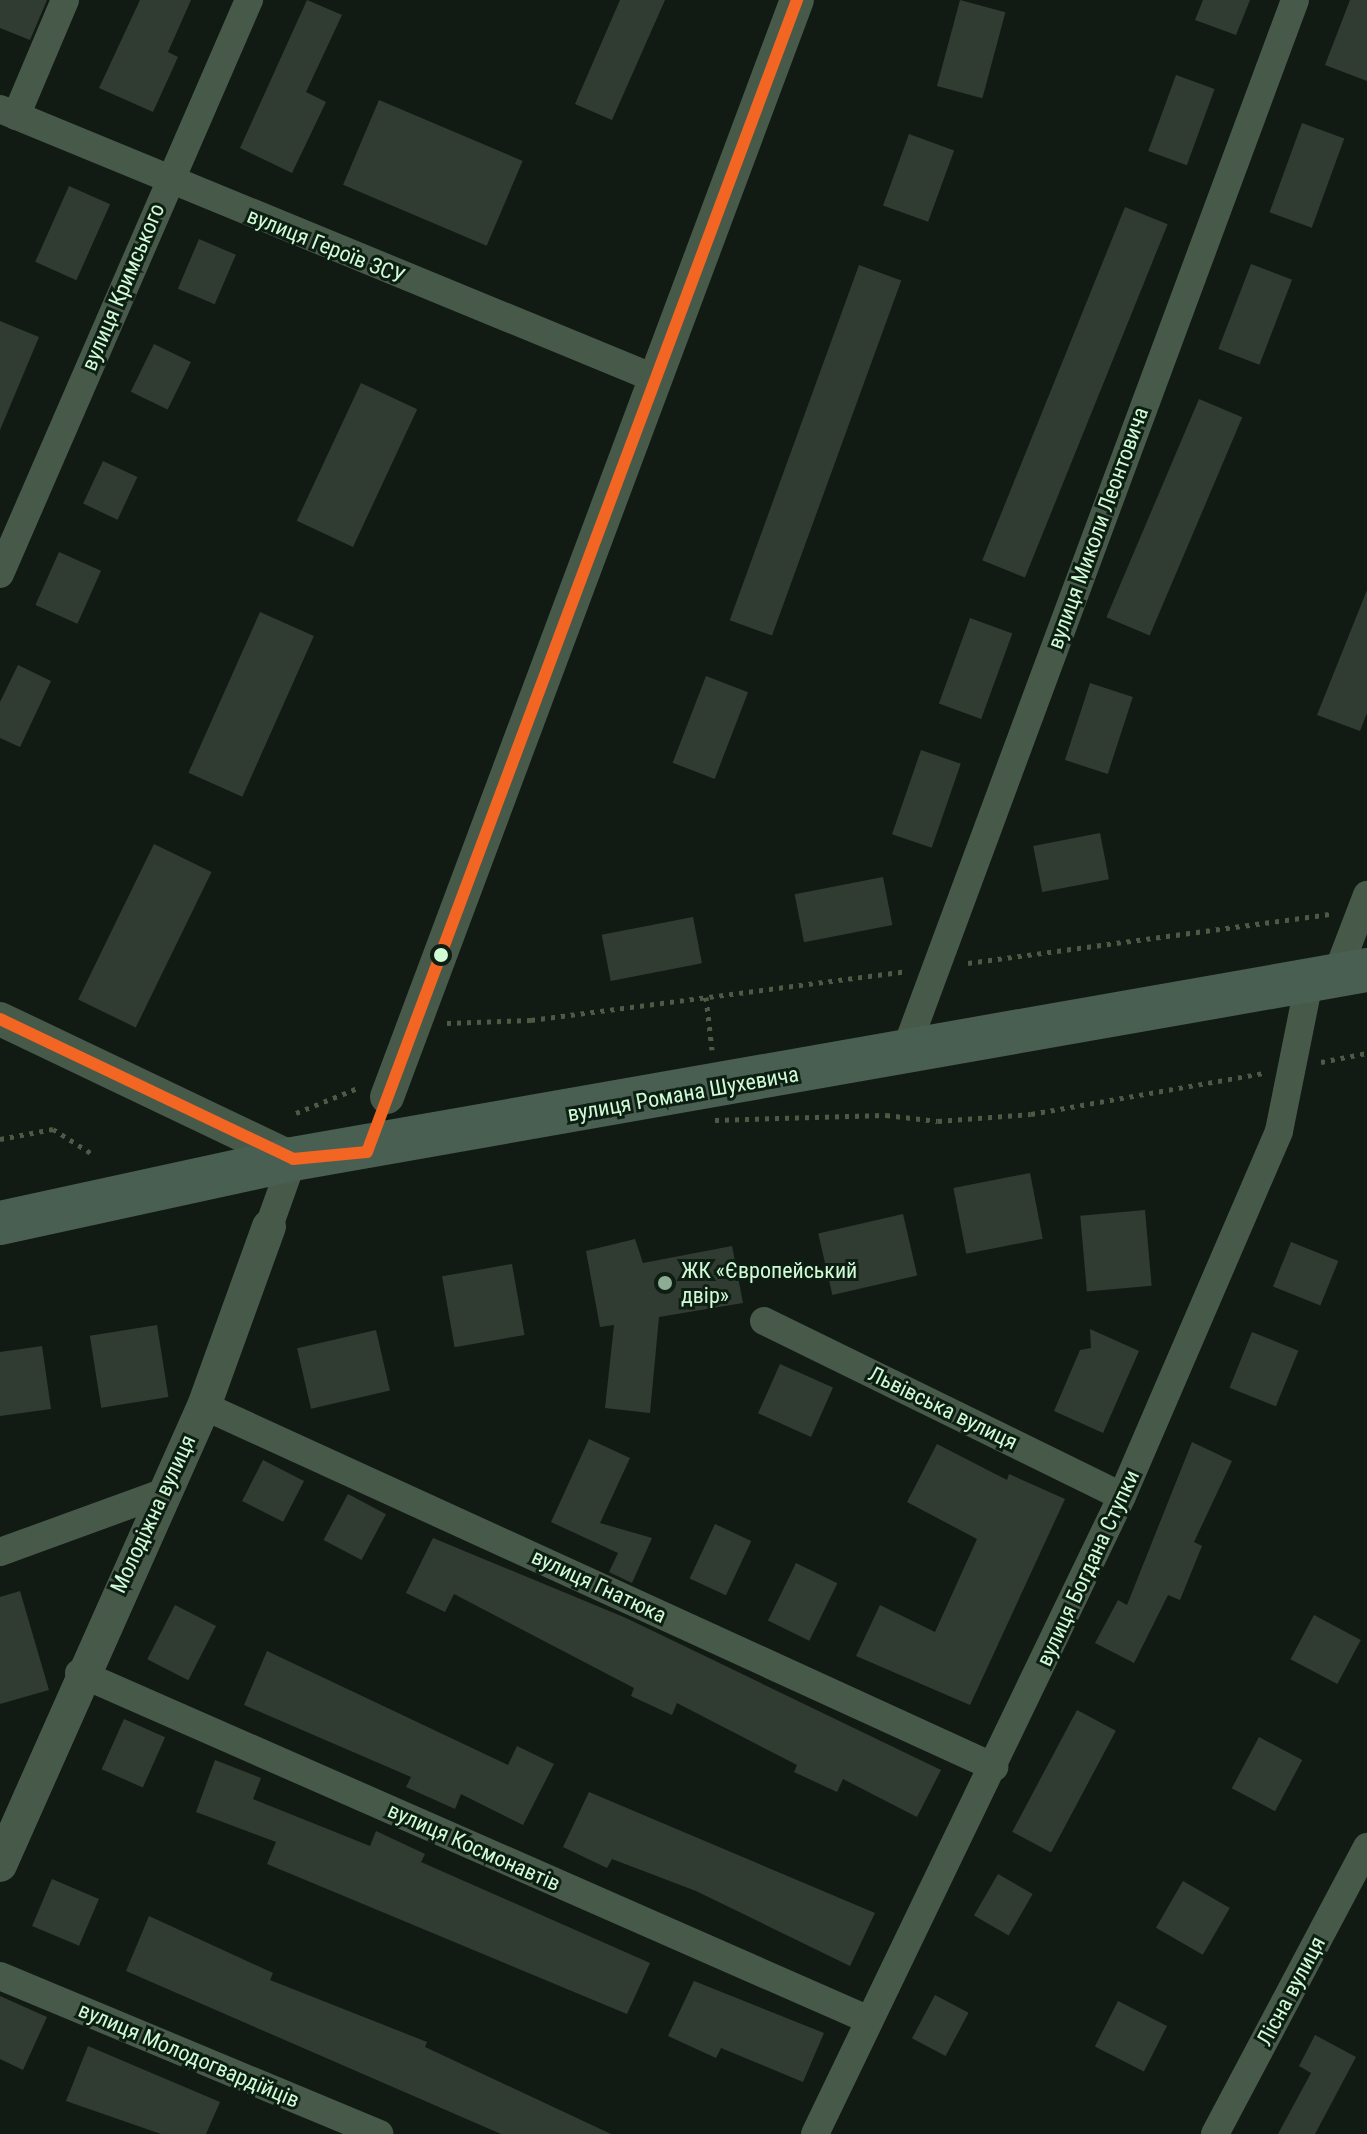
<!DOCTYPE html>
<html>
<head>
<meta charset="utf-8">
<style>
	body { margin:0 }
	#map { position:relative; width:1367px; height:2134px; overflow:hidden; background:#121a14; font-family:"Roboto Condensed",sans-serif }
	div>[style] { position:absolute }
	.building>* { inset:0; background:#303c32; transform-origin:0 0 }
	.path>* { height:5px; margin-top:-2.5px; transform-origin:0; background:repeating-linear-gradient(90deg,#4e5a44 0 4px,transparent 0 10px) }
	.minor>* { height:28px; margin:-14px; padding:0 14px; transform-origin:14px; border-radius:14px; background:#475a4a }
	.tertiary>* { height:34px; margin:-17px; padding:0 17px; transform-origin:17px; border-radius:17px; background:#475a4a }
	.primary>* { height:44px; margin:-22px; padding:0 22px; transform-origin:22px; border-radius:22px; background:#485f52 }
	.bus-1>* { height:12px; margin:-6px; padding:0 6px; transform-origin:6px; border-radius:6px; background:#f26522 }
	.dots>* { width:22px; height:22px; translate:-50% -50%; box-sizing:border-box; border:4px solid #0e1e12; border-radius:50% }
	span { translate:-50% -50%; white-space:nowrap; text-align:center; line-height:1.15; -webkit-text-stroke:6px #0e1e12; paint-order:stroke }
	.street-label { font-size:22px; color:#cffbd7 }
	.poi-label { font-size:22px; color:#cffbd7 }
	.left { translate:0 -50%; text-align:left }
</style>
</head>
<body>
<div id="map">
	<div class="building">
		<i style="clip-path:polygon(0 0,47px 0,30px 40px,0 28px)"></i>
		<i style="clip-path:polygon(140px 0,191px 0,168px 52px,178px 57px,153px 112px,99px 88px)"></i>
		<i style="clip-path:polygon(307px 0,342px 15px,306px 92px,326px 102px,292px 173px,240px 148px)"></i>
		<i style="clip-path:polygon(620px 0,665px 0,612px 120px,575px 104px)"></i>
		<i style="left:960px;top:0;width:47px;height:89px;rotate:15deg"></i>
		<i style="clip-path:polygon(1203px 0,1250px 0,1236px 35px,1195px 20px)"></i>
		<i style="clip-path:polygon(1350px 0,1367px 0,1367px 81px,1325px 65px)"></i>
		<i style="left:1176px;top:75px;width:41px;height:81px;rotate:20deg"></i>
		<i style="left:379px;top:100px;width:156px;height:92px;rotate:23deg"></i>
		<i style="left:1302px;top:123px;width:45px;height:95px;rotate:20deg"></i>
		<i style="left:909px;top:134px;width:48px;height:76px;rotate:20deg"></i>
		<i style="left:69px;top:186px;width:45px;height:83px;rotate:24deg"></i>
		<i style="left:1125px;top:207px;width:46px;height:381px;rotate:22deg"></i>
		<i style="left:199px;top:239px;width:40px;height:54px;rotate:23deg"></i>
		<i style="left:1251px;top:264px;width:44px;height:91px;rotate:21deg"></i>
		<i style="left:859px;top:265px;width:45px;height:378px;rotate:20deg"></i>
		<i style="clip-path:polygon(0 321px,39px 337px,0 430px)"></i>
		<i style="left:154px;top:344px;width:41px;height:53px;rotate:26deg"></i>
		<i style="left:361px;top:383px;width:62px;height:152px;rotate:25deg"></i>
		<i style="left:1199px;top:399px;width:47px;height:237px;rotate:23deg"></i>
		<i style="left:103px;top:461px;width:38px;height:47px;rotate:25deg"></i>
		<i style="left:59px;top:552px;width:46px;height:58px;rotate:24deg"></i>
		<i style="clip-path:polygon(1367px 590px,1367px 713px,1360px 731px,1317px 715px)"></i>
		<i style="left:260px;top:612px;width:59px;height:176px;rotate:24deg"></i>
		<i style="left:970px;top:618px;width:45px;height:91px;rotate:20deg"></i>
		<i style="clip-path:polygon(18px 665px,51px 681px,20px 747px,0 738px,0 702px)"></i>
		<i style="left:706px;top:676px;width:45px;height:93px;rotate:21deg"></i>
		<i style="left:1090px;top:683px;width:45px;height:81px;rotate:18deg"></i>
		<i style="left:921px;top:750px;width:42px;height:89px;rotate:19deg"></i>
		<i style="left:1100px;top:833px;width:47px;height:68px;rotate:79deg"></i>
		<i style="left:154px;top:844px;width:64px;height:173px;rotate:26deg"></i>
		<i style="left:883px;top:877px;width:49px;height:90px;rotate:79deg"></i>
		<i style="left:693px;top:917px;width:47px;height:93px;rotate:79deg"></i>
		<i style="left:1030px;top:1173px;width:67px;height:78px;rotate:79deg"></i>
		<i style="left:1145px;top:1210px;width:76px;height:65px;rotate:85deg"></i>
		<i style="left:903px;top:1214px;width:63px;height:87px;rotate:77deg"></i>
		<i style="clip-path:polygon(635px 1239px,643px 1263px,732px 1246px,743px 1303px,659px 1317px,650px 1413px,605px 1408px,614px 1325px,600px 1327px,586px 1251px)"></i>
		<i style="left:1291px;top:1242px;width:51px;height:48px;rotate:22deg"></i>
		<i style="left:512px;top:1264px;width:72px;height:71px;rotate:80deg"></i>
		<i style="left:157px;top:1325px;width:73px;height:68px;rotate:81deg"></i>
		<i style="clip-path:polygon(1090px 1329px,1139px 1351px,1103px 1433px,1054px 1411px,1080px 1350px,1091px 1348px)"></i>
		<i style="left:376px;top:1330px;width:62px;height:81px;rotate:77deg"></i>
		<i style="left:1252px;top:1332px;width:50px;height:60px;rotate:22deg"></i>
		<i style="clip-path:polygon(42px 1346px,51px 1409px,0 1416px,0 1352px)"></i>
		<i style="left:780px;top:1364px;width:58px;height:54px;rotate:24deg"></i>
		<i style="clip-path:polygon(589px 1439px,630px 1458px,600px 1523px,652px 1538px,632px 1583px,609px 1572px,618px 1553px,551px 1522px)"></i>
		<i style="clip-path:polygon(1192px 1442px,1232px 1461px,1194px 1542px,1202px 1546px,1180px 1600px,1168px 1595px,1134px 1663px,1095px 1643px,1118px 1600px,1127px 1605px)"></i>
		<i style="clip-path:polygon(937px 1444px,1007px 1480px,1009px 1474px,1065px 1499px,970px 1705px,856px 1656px,880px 1605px,935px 1632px,977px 1539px,907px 1502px)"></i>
		<i style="left:263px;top:1460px;width:46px;height:46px;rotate:27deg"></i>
		<i style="left:348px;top:1494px;width:43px;height:52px;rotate:28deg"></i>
		<i style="left:715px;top:1524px;width:40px;height:60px;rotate:25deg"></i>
		<i style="clip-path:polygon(433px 1538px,626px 1618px,941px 1770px,917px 1817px,843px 1779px,837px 1792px,794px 1772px,797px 1765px,677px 1703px,672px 1715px,631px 1696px,634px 1688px,454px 1594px,445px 1612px,406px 1593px)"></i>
		<i style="left:796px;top:1563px;width:46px;height:64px;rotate:26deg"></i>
		<i style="clip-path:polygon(20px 1591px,49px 1690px,0 1704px,0 1597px)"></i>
		<i style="left:175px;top:1605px;width:46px;height:61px;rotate:27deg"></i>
		<i style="left:1314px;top:1615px;width:53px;height:50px;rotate:28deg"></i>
		<i style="clip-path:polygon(267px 1651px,508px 1765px,517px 1746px,554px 1764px,523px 1825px,461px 1794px,455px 1809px,406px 1787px,411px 1777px,244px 1705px)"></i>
		<i style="left:1077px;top:1710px;width:44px;height:138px;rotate:28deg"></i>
		<i style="left:124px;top:1719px;width:45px;height:55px;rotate:24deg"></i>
		<i style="left:1259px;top:1737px;width:49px;height:58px;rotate:28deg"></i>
		<i style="clip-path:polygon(215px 1760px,261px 1778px,253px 1799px,370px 1846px,376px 1831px,425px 1854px,421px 1862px,650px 1963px,627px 2014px,267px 1864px,276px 1842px,196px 1812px)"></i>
		<i style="clip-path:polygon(589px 1792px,875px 1913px,850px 1966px,696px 1891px,612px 1859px,607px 1868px,563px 1847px)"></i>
		<i style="left:998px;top:1874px;width:40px;height:48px;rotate:30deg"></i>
		<i style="left:52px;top:1879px;width:51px;height:51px;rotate:23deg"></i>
		<i style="left:1183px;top:1881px;width:54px;height:54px;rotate:30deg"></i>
		<i style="clip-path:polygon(149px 1916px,273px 1973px,270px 1980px,427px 2042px,425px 2047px,611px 2134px,501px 2134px,126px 1971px)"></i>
		<i style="clip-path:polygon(694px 1981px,824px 2033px,803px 2082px,721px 2048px,716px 2058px,668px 2036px)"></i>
		<i style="left:935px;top:1995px;width:38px;height:49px;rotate:28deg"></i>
		<i style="clip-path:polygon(0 1996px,47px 2017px,23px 2070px,0 2059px)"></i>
		<i style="left:1118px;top:2001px;width:55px;height:51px;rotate:27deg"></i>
		<i style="clip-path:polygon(1315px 2035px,1356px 2057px,1315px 2134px,1278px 2134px,1311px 2073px,1299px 2066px)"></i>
		<i style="clip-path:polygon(88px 2046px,220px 2102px,206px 2134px,161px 2134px,66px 2101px)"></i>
	</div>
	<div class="path">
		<i style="left:968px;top:963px;width:365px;rotate:-7.7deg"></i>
		<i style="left:706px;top:997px;width:53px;rotate:83.5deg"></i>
		<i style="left:447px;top:1023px;width:84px;rotate:-2deg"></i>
		<i style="left:531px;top:1020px;width:378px;rotate:-7.4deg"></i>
		<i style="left:1321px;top:1062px;width:47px;rotate:-11.1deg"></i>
		<i style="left:296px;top:1113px;width:67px;rotate:-22deg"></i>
		<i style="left:715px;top:1120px;width:171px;rotate:-1.7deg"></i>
		<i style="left:886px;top:1115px;width:52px;rotate:6.6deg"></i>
		<i style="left:938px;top:1121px;width:93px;rotate:-4.3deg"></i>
		<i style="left:1031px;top:1114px;width:237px;rotate:-10deg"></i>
		<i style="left:0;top:1139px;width:54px;rotate:-10.7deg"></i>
		<i style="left:53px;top:1129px;width:45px;rotate:32.3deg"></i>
	</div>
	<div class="minor">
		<i style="left:0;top:109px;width:707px;rotate:22.36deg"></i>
		<i style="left:16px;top:116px;width:126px;rotate:-67.1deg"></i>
		<i style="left:0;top:574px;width:626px;rotate:-66.55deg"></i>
		<i style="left:1336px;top:976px;width:87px;rotate:-69.1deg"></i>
		<i style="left:903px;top:1057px;width:1127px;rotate:-69.65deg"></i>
		<i style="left:269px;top:1226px;width:71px;rotate:-70.3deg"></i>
		<i style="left:764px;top:1321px;width:398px;rotate:26.1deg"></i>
		<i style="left:204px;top:1406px;width:869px;rotate:24.56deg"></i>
		<i style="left:0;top:1552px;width:172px;rotate:-20deg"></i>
		<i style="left:79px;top:1673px;width:863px;rotate:23.71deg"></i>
		<i style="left:0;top:1976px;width:411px;rotate:22.6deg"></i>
		<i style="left:815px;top:2134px;width:708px;rotate:-64.3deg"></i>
		<i style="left:1122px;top:1496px;width:397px;rotate:-66.7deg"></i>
		<i style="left:1279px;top:1131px;width:152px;rotate:-78.6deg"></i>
		<i style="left:1215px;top:2134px;width:325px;rotate:-62.1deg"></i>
	</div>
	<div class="tertiary">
		<i style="left:0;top:1019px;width:325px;rotate:25.5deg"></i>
		<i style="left:387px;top:1097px;width:1171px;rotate:-69.51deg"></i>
		<i style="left:0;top:1865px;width:502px;rotate:-66.04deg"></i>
		<i style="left:204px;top:1406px;width:191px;rotate:-70.1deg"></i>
	</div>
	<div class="primary">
		<i style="left:0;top:1223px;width:300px;rotate:-12.3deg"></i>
		<i style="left:293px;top:1159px;width:1091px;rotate:-9.98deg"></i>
	</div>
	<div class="bus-1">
		<i style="left:0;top:1019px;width:325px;rotate:25.5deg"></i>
		<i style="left:293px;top:1159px;width:74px;rotate:-5.4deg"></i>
		<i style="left:367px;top:1152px;width:1230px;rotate:-69.53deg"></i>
	</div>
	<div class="dots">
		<i style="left:441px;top:955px;background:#cffbd7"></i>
		<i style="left:665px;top:1283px;background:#8dac93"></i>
	</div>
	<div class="street-label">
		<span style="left:326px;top:246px;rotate:22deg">вулиця Героїв ЗСУ</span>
		<span style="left:123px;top:287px;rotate:-67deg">вулиця Кримського</span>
		<span style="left:1098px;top:528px;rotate:-70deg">вулиця Миколи Леонтовича</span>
		<span style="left:683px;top:1094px;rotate:-10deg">вулиця Романа Шухевича</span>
		<span style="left:943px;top:1408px;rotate:26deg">Львівська вулиця</span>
		<span style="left:153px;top:1514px;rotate:-65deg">Молодіжна вулиця</span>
		<span style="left:1088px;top:1568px;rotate:-65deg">вулиця Богдана Ступки</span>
		<span style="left:599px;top:1586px;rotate:25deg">вулиця Гнатюка</span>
		<span style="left:474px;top:1847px;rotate:24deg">вулиця Космонавтів</span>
		<span style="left:1291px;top:1991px;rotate:-62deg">Лісна вулиця</span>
		<span style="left:189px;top:2055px;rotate:23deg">вулиця Молодогвардійців</span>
	</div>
	<div class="poi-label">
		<span class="left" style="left:681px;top:1283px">ЖК «Європейський<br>двір»</span>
	</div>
</div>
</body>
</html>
